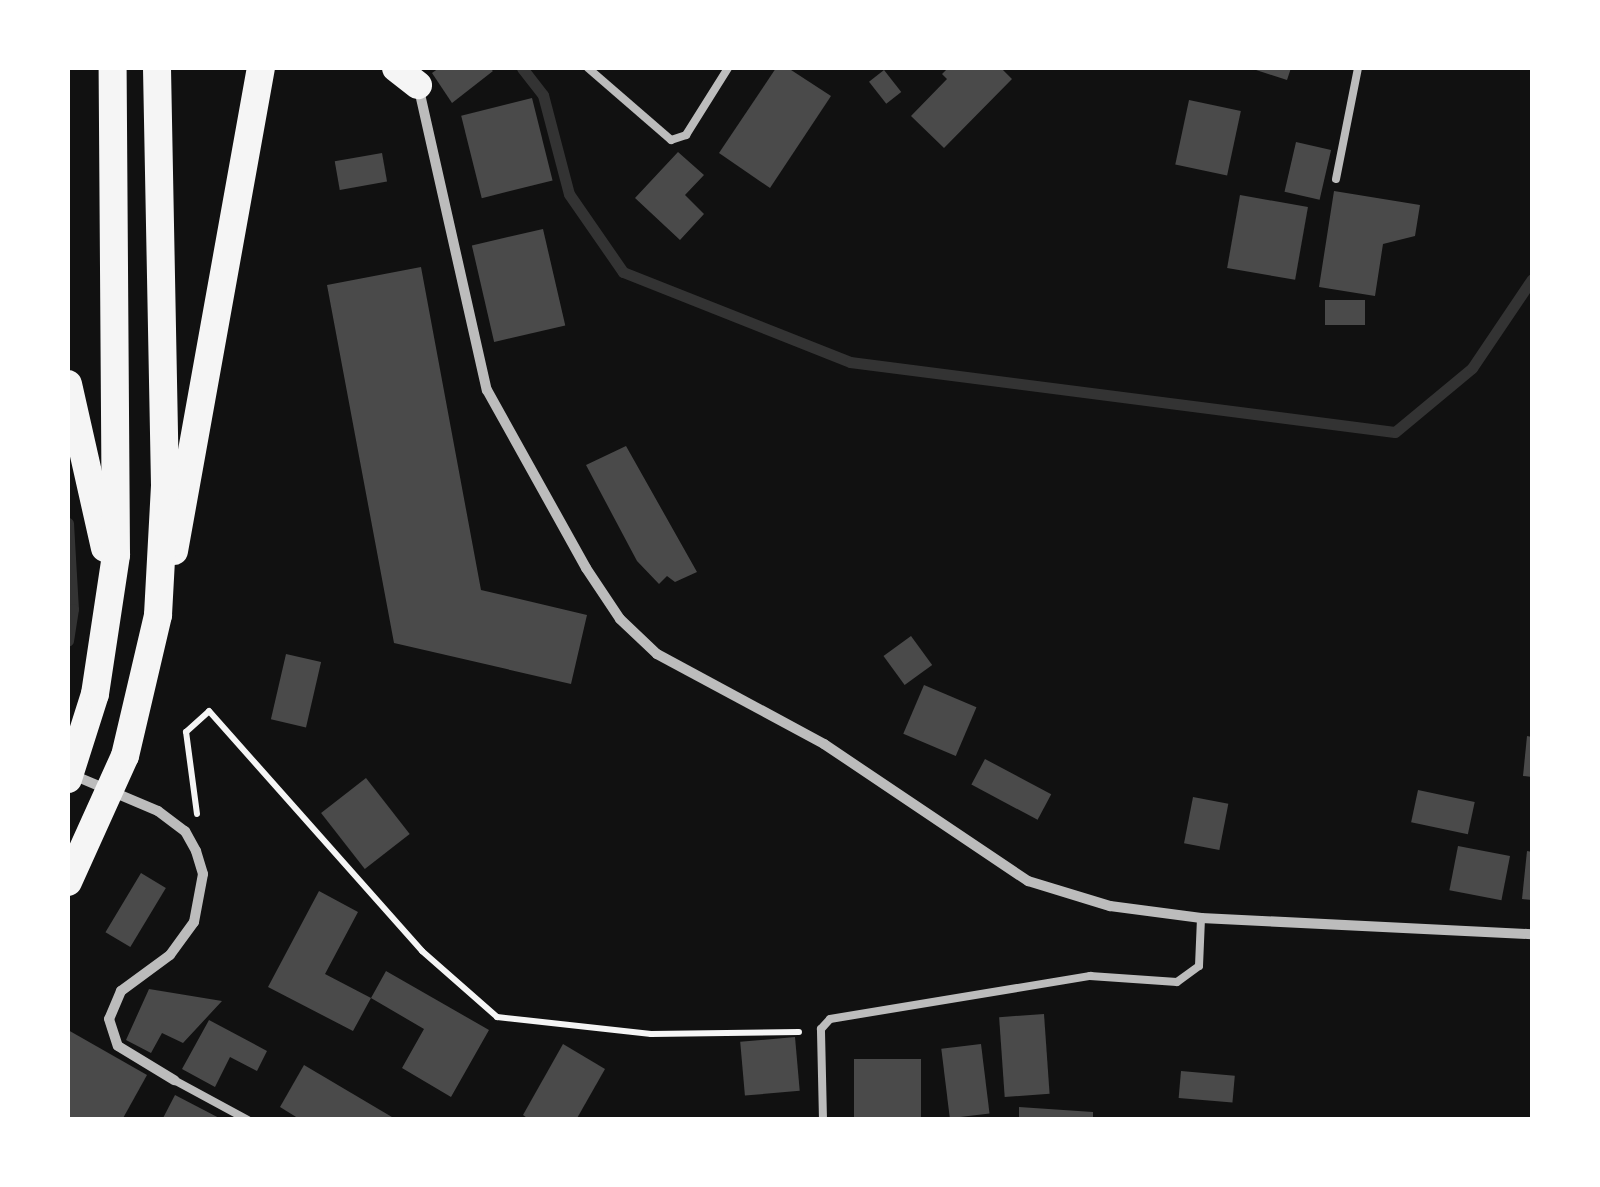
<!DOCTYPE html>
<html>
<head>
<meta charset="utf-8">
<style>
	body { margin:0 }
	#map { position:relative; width:1600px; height:1187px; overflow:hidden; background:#111; font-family:Lato,sans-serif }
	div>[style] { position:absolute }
	.stream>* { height:11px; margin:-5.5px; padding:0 5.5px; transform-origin:5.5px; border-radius:5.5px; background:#333 }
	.building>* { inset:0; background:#4a4a4a; transform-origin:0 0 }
	.path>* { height:6px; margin:-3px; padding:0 3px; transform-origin:3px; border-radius:3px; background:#f5f5f5 }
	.service>* { height:8px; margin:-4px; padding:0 4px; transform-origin:4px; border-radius:4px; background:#bcbcbc }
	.minor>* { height:10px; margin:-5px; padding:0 5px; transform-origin:5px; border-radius:5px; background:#bcbcbc }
	.trunk>* { height:28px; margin:-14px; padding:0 14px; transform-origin:14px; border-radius:14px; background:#f5f5f5 }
	span { translate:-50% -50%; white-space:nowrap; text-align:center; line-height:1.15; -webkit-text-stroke:8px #fff; paint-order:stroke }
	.frame { position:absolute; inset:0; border:70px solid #fff; pointer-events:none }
</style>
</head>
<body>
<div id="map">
	<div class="stream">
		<i style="left:522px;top:68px;width:34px;rotate:52deg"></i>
		<i style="left:543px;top:95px;width:102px;rotate:75.3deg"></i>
		<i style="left:569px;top:194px;width:95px;rotate:55.3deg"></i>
		<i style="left:623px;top:272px;width:244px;rotate:21.6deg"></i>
		<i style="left:850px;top:362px;width:549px;rotate:7.32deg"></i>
		<i style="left:1395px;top:432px;width:100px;rotate:-39.7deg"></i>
		<i style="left:1472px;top:368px;width:107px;rotate:-56deg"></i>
		<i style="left:68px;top:523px;width:86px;rotate:86.7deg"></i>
		<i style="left:73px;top:609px;width:32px;rotate:99deg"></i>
	</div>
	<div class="building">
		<i style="clip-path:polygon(439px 68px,489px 68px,493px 71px,452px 103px,432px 73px)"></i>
		<i style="clip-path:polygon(776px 68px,788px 68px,831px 96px,770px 188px,719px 153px)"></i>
		<i style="clip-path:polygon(948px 68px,1001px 68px,1012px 79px,944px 148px,911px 116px,947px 79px,942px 74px)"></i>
		<i style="clip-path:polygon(1250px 68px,1291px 68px,1287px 80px)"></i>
		<i style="left:884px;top:70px;width:28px;height:19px;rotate:52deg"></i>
		<i style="left:532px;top:98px;width:85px;height:73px;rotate:76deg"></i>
		<i style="left:1189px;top:100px;width:53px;height:66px;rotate:12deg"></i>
		<i style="left:1296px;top:142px;width:36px;height:51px;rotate:13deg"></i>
		<i style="clip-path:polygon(678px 152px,704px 175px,685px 195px,704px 214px,680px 240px,635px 198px)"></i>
		<i style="left:382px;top:153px;width:29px;height:48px;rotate:80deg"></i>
		<i style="clip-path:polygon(1334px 191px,1420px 205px,1415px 236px,1383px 244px,1375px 296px,1319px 287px)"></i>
		<i style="left:1240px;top:195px;width:69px;height:74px;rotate:10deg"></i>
		<i style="left:543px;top:229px;width:99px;height:73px;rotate:77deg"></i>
		<i style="clip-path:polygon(421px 267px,481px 590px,587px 615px,571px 684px,394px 643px,327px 285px)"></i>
		<i style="left:1325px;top:300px;width:40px;height:25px"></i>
		<i style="clip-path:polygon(626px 446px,697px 572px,675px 582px,667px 576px,659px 584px,637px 561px,586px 465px)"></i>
		<i style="left:911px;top:636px;width:36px;height:34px;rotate:54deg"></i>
		<i style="left:286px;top:654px;width:36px;height:67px;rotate:13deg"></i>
		<i style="left:924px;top:685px;width:57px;height:53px;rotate:23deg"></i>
		<i style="clip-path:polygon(1527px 736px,1532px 737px,1532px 777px,1523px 776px)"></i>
		<i style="left:985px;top:759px;width:75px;height:29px;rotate:28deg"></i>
		<i style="left:366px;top:778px;width:71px;height:57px;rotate:52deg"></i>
		<i style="left:1418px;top:790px;width:58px;height:33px;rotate:12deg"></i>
		<i style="left:1193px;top:797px;width:36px;height:47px;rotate:11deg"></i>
		<i style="left:1458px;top:846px;width:53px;height:45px;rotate:11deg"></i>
		<i style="clip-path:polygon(1527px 851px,1532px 852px,1532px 900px,1522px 899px)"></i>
		<i style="left:141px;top:873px;width:29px;height:69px;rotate:31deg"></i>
		<i style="clip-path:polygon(319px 891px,358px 912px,325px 974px,371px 998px,386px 971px,489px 1030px,451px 1097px,402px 1068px,424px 1029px,371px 998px,353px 1031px,268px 987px)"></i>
		<i style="clip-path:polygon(149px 989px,222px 1001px,183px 1043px,162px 1033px,151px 1053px,126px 1040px)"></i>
		<i style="left:1044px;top:1014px;width:80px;height:45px;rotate:86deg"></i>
		<i style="clip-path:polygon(209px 1020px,267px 1051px,257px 1071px,230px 1057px,215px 1087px,182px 1069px)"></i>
		<i style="clip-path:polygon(68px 1030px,147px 1075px,122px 1120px,68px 1120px)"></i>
		<i style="left:795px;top:1037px;width:54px;height:55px;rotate:85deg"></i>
		<i style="clip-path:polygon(563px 1044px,605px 1069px,576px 1120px,530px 1120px,523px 1115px)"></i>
		<i style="left:981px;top:1044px;width:70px;height:40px;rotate:83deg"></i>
		<i style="left:854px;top:1059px;width:67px;height:61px"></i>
		<i style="clip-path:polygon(304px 1065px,397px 1120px,301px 1120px,280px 1107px)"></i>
		<i style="left:1181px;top:1071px;width:54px;height:27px;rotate:5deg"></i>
		<i style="clip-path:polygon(175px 1095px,223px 1120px,162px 1120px)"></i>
		<i style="clip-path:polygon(1019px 1107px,1093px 1112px,1093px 1120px,1019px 1120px)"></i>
	</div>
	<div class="path">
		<i style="left:197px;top:814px;width:83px;rotate:-97.6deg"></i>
		<i style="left:186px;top:732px;width:31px;rotate:-42deg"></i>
		<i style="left:209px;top:711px;width:321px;rotate:48.4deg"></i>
		<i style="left:422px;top:951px;width:100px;rotate:41.3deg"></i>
		<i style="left:497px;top:1017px;width:155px;rotate:6.3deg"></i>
		<i style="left:651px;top:1034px;width:148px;rotate:-0.8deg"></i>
	</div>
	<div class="service">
		<i style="left:588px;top:68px;width:110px;rotate:40.9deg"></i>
		<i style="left:671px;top:140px;width:16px;rotate:-18deg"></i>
		<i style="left:686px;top:135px;width:79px;rotate:-57.9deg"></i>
		<i style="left:1336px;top:179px;width:113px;rotate:-78.8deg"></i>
		<i style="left:174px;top:1080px;width:84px;rotate:28.4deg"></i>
		<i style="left:823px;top:1120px;width:91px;rotate:-91.3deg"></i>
		<i style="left:821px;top:1029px;width:13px;rotate:-48deg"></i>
		<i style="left:830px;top:1019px;width:264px;rotate:-9.4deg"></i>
		<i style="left:1090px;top:976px;width:87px;rotate:3.9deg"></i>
		<i style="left:1177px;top:982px;width:27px;rotate:-36deg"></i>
		<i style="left:1199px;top:966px;width:48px;rotate:-87.6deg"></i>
	</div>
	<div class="minor">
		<i style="left:418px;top:85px;width:313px;rotate:77.3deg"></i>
		<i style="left:487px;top:390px;width:204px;rotate:60.9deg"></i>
		<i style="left:586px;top:568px;width:61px;rotate:56.3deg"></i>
		<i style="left:620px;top:619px;width:51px;rotate:43.4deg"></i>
		<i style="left:657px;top:654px;width:190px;rotate:28.3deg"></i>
		<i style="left:824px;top:744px;width:246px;rotate:33.9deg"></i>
		<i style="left:1028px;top:881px;width:86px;rotate:17deg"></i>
		<i style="left:1110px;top:906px;width:92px;rotate:7.5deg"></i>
		<i style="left:1201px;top:918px;width:331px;rotate:2.8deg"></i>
		<i style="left:73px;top:775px;width:92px;rotate:23deg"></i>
		<i style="left:158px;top:811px;width:34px;rotate:37deg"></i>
		<i style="left:185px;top:831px;width:23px;rotate:61deg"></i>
		<i style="left:196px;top:851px;width:24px;rotate:73deg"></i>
		<i style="left:203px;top:874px;width:49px;rotate:100.6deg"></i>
		<i style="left:194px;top:922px;width:41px;rotate:126deg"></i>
		<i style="left:170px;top:955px;width:61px;rotate:143.7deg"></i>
		<i style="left:121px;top:991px;width:30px;rotate:113deg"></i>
		<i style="left:109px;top:1019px;width:28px;rotate:72deg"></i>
		<i style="left:118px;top:1046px;width:66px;rotate:31.3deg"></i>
	</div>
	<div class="trunk">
		<i style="left:396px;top:68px;width:28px;rotate:38deg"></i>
		<i style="left:68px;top:384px;width:168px;rotate:77.3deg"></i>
		<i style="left:174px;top:551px;width:491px;rotate:-79.8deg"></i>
		<i style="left:68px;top:779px;width:89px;rotate:-72.4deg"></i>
		<i style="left:95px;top:694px;width:141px;rotate:-81.4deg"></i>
		<i style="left:116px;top:555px;width:487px;rotate:-90.4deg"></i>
		<i style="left:68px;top:882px;width:138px;rotate:-65.7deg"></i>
		<i style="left:125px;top:756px;width:145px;rotate:-76.8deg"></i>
		<i style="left:158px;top:615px;width:130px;rotate:-86.9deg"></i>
		<i style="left:165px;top:485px;width:417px;rotate:-91.1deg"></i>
	</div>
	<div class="frame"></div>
</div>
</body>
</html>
